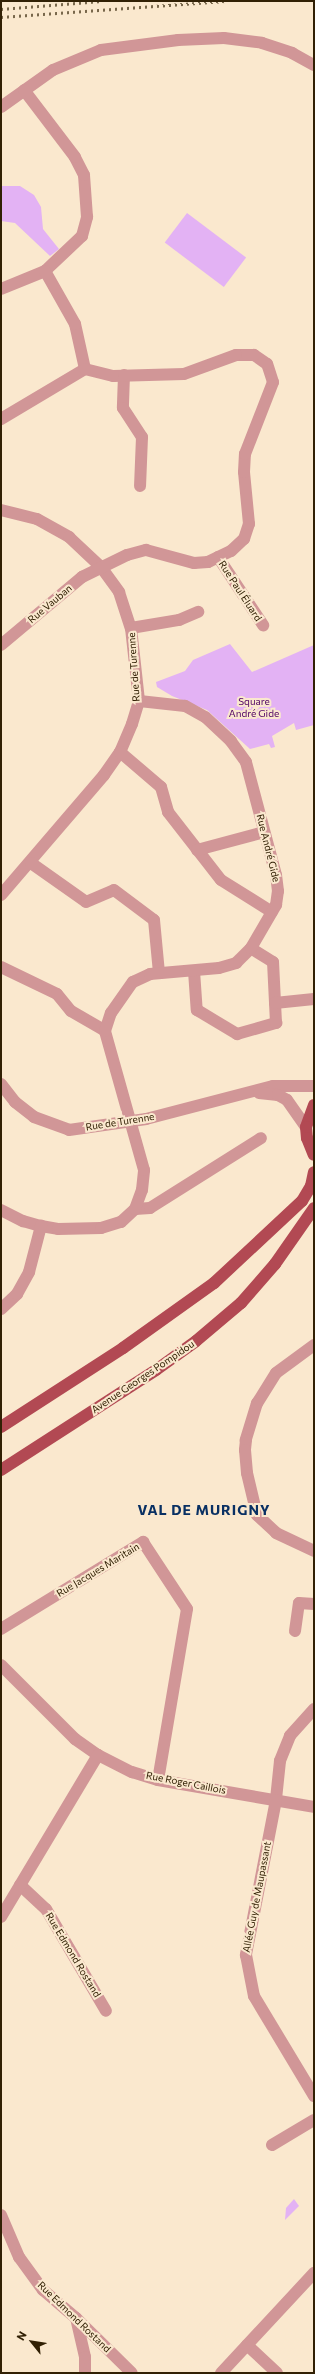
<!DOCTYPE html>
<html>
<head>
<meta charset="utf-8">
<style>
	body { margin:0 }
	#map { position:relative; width:315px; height:2374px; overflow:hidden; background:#fae8ce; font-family:Commissioner,sans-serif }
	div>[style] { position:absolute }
	.green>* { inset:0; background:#e3b2f4; transform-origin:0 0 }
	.minor>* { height:12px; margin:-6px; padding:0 6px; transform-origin:6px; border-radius:6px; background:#d19697 }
	.major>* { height:12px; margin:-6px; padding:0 6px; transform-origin:6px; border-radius:6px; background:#b24953 }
	.rail>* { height:3px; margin-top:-1.5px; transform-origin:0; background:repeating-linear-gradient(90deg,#78674b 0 2px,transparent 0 6px) }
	span { translate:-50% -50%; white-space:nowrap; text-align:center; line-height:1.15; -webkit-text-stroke:4px #fae8ce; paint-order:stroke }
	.street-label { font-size:10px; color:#312004 }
	.park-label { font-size:10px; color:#500364 }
	.district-label { font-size:14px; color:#093063; font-weight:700; letter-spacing:1px }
	.frame { position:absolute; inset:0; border:2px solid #312004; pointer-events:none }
	.north { position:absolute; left:12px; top:2322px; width:40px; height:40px; -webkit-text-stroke:3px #fae8ce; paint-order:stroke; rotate:300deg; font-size:11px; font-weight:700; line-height:16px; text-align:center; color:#312004 }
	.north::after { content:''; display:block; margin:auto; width:14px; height:18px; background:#312004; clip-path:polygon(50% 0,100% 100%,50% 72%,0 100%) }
</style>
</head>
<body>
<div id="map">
	<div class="green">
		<i style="clip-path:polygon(1px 186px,20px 186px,34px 195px,41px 207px,43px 229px,59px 249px,50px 256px,15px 223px,1px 221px)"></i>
		<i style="left:187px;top:213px;width:74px;height:37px;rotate:37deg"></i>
		<i style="clip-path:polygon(230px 644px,252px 672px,314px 645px,314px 725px,296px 730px,294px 723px,272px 736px,275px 747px,271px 748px,269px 744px,250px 749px,207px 710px,172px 696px,157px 687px,156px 682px,185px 671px,193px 660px)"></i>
		<i style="clip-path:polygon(294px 2199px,299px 2206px,285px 2220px,286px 2208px)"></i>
	</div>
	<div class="minor">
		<i style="left:1px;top:107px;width:64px;rotate:-35.4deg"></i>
		<i style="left:53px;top:70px;width:52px;rotate:-22.6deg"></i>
		<i style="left:101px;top:50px;width:78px;rotate:-7.4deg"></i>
		<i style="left:178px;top:40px;width:46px;rotate:-2.5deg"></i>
		<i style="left:224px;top:38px;width:38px;rotate:7deg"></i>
		<i style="left:262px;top:43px;width:32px;rotate:18deg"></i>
		<i style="left:292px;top:53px;width:25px;rotate:29deg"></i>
		<i style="left:1px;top:289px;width:48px;rotate:-22.2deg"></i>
		<i style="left:45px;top:271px;width:51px;rotate:-43.4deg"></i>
		<i style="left:82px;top:236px;width:20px;rotate:-75deg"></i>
		<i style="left:87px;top:217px;width:42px;rotate:-94.1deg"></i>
		<i style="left:84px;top:175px;width:20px;rotate:-117deg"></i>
		<i style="left:75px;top:157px;width:84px;rotate:-127.3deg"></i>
		<i style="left:124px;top:375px;width:33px;rotate:92deg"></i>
		<i style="left:123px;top:408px;width:35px;rotate:57deg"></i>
		<i style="left:142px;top:437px;width:49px;rotate:92.3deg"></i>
		<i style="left:1px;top:419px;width:98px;rotate:-30.8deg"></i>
		<i style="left:85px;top:369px;width:46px;rotate:-102.5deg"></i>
		<i style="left:75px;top:324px;width:61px;rotate:-119.5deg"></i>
		<i style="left:1px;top:510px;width:37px;rotate:14deg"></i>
		<i style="left:37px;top:519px;width:37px;rotate:29deg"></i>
		<i style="left:69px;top:537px;width:44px;rotate:43.2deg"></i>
		<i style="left:101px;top:567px;width:31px;rotate:54deg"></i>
		<i style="left:119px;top:592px;width:38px;rotate:72deg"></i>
		<i style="left:131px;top:628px;width:73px;rotate:83.7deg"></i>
		<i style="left:139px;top:701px;width:24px;rotate:107deg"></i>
		<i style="left:132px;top:724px;width:30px;rotate:113deg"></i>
		<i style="left:120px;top:752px;width:28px;rotate:125deg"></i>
		<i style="left:104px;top:775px;width:158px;rotate:130.6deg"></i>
		<i style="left:218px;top:557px;width:82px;rotate:56.5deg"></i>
		<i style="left:131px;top:628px;width:49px;rotate:-9.5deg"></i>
		<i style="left:179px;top:620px;width:21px;rotate:-23deg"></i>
		<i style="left:1px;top:645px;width:106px;rotate:-40deg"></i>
		<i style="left:82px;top:577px;width:50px;rotate:-26.1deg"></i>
		<i style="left:127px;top:555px;width:20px;rotate:-15deg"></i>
		<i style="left:146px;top:550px;width:50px;rotate:15.2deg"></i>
		<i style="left:194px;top:563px;width:14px;rotate:-4deg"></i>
		<i style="left:208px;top:562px;width:25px;rotate:-26deg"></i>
		<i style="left:231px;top:551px;width:18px;rotate:-43deg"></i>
		<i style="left:244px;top:539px;width:16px;rotate:-72deg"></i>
		<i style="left:249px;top:524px;width:52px;rotate:-95.5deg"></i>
		<i style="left:244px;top:472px;width:18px;rotate:-87deg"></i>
		<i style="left:245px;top:454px;width:77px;rotate:-68.7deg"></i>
		<i style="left:273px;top:382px;width:19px;rotate:-108deg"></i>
		<i style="left:267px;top:364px;width:16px;rotate:-145deg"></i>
		<i style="left:254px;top:355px;width:18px;rotate:180deg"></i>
		<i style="left:236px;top:355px;width:55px;rotate:159.9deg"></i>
		<i style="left:184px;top:374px;width:71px;rotate:178.4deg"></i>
		<i style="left:113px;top:376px;width:29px;rotate:-166deg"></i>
		<i style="left:120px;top:752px;width:54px;rotate:40.5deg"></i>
		<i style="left:161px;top:787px;width:26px;rotate:74deg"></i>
		<i style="left:168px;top:812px;width:86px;rotate:52.1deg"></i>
		<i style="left:221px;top:880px;width:60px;rotate:32.1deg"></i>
		<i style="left:197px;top:850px;width:69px;rotate:-15deg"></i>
		<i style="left:31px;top:863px;width:67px;rotate:35.3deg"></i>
		<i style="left:86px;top:902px;width:30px;rotate:-23deg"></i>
		<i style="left:114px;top:890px;width:50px;rotate:36.9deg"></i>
		<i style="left:154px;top:920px;width:53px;rotate:84.6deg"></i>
		<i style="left:1px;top:967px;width:62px;rotate:25.7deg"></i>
		<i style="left:57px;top:994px;width:22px;rotate:51deg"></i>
		<i style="left:71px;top:1011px;width:39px;rotate:30deg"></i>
		<i style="left:194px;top:971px;width:39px;rotate:86deg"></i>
		<i style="left:197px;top:1010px;width:47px;rotate:31deg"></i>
		<i style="left:237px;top:1034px;width:41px;rotate:-15.8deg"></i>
		<i style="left:276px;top:1023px;width:61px;rotate:-92.8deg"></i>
		<i style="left:273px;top:962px;width:26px;rotate:-148deg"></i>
		<i style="left:275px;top:1003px;width:39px;rotate:-6deg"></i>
		<i style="left:1px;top:1084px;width:23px;rotate:52deg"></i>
		<i style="left:15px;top:1102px;width:24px;rotate:38deg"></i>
		<i style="left:34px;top:1117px;width:37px;rotate:20deg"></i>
		<i style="left:69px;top:1130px;width:78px;rotate:-8.1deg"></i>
		<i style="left:146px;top:1119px;width:131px;rotate:-14.6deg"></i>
		<i style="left:273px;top:1086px;width:41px"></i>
		<i style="left:259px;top:1093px;width:19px;rotate:6deg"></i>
		<i style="left:278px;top:1095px;width:10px;rotate:29deg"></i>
		<i style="left:287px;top:1100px;width:33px;rotate:55deg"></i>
		<i style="left:135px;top:1209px;width:15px;rotate:-4deg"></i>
		<i style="left:150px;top:1208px;width:131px;rotate:-32.2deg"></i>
		<i style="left:1px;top:1210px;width:25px;rotate:27deg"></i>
		<i style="left:23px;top:1221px;width:19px;rotate:16deg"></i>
		<i style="left:41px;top:1226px;width:17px;rotate:10deg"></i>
		<i style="left:58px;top:1229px;width:43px;rotate:-1.3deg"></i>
		<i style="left:101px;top:1228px;width:21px;rotate:-17deg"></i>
		<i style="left:121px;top:1222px;width:19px;rotate:-43deg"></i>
		<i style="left:135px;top:1209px;width:20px;rotate:-70deg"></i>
		<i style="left:142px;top:1190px;width:20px;rotate:-84deg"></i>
		<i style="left:144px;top:1170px;width:144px;rotate:-105.7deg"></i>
		<i style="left:105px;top:1031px;width:19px;rotate:-72deg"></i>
		<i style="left:111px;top:1013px;width:38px;rotate:-55deg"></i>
		<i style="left:133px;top:982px;width:19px;rotate:-25deg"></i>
		<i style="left:150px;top:974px;width:69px;rotate:-5deg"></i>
		<i style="left:219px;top:968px;width:18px;rotate:-16deg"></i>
		<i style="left:236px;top:963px;width:21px;rotate:-45deg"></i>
		<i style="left:251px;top:948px;width:50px;rotate:-59.8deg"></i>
		<i style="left:276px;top:905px;width:14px;rotate:-82deg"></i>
		<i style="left:278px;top:891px;width:16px;rotate:-97deg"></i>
		<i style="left:276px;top:875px;width:117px;rotate:-104.9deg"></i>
		<i style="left:246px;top:762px;width:26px;rotate:-126deg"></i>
		<i style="left:231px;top:741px;width:35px;rotate:-137deg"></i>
		<i style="left:205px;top:717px;width:23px;rotate:-151deg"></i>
		<i style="left:185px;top:706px;width:46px;rotate:-173.8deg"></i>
		<i style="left:1px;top:1309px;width:22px;rotate:-43deg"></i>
		<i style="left:17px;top:1294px;width:25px;rotate:-61deg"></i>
		<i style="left:29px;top:1272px;width:48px;rotate:-75.4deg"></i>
		<i style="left:314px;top:1345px;width:47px;rotate:143.6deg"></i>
		<i style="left:276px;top:1373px;width:36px;rotate:122deg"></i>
		<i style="left:257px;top:1403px;width:39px;rotate:107deg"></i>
		<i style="left:246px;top:1440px;width:10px;rotate:96deg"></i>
		<i style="left:245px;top:1450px;width:23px;rotate:85deg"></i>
		<i style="left:247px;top:1473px;width:43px;rotate:76.6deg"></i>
		<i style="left:257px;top:1515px;width:26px;rotate:43deg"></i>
		<i style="left:276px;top:1533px;width:42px;rotate:25.3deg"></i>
		<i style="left:1px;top:1629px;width:167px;rotate:-31.5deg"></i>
		<i style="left:143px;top:1542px;width:80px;rotate:56.7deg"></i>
		<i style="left:187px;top:1609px;width:173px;rotate:99.6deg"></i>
		<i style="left:295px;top:1631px;width:28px;rotate:-82deg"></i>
		<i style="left:299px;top:1603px;width:15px;rotate:4deg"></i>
		<i style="left:1px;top:1665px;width:105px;rotate:45deg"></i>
		<i style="left:75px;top:1739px;width:28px;rotate:35deg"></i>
		<i style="left:98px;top:1755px;width:38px;rotate:27deg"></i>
		<i style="left:132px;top:1772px;width:27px;rotate:17deg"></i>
		<i style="left:158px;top:1780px;width:158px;rotate:9.8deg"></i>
		<i style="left:314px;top:1709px;width:36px;rotate:132deg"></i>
		<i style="left:290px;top:1736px;width:27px;rotate:112deg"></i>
		<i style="left:280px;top:1761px;width:39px;rotate:96deg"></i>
		<i style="left:276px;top:1800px;width:158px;rotate:101deg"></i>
		<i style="left:246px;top:1955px;width:42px;rotate:79deg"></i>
		<i style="left:254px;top:1996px;width:117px;rotate:59deg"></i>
		<i style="left:20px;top:1885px;width:35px;rotate:43deg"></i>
		<i style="left:46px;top:1909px;width:118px;rotate:59.5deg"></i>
		<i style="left:1px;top:1917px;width:189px;rotate:-59.1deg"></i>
		<i style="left:272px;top:2145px;width:49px;rotate:-30.8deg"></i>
		<i style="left:1px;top:2215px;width:46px;rotate:66.8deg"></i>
		<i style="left:19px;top:2257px;width:41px;rotate:54deg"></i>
		<i style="left:43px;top:2290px;width:43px;rotate:40.3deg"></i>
		<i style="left:76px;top:2318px;width:78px;rotate:44.5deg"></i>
		<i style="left:76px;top:2318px;width:40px;rotate:77deg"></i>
		<i style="left:85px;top:2357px;width:16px;rotate:90deg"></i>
		<i style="left:247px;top:2345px;width:41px;rotate:43deg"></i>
		<i style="left:221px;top:2373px;width:137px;rotate:-47.1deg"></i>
	</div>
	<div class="major">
		<i style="left:314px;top:1105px;width:23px;rotate:110deg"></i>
		<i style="left:306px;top:1127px;width:11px;rotate:85deg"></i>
		<i style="left:307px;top:1138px;width:18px;rotate:68deg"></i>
		<i style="left:1px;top:1427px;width:145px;rotate:-32.9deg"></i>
		<i style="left:123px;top:1348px;width:112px;rotate:-35.5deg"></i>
		<i style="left:214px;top:1283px;width:120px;rotate:-43deg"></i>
		<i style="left:302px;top:1201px;width:17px;rotate:-59deg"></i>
		<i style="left:311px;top:1186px;width:14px;rotate:-78deg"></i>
		<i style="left:1px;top:1470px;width:184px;rotate:-32.8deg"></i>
		<i style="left:156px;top:1370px;width:49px;rotate:-35.9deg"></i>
		<i style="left:196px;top:1341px;width:59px;rotate:-40.2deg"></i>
		<i style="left:241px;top:1303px;width:52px;rotate:-48.9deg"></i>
		<i style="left:275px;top:1264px;width:68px;rotate:-55.1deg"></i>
	</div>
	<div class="rail">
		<i style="left:1px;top:9px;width:101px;rotate:-4.5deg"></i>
		<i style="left:1px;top:17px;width:225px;rotate:-4.1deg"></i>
	</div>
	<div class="street-label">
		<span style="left:240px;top:591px;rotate:57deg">Rue Paul Éluard</span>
		<span style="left:50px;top:604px;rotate:-40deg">Rue Vauban</span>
		<span style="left:134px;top:667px;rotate:-94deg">Rue de Turenne</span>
		<span style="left:268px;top:848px;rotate:76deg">Rue André Gide</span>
		<span style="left:120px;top:1122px;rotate:-9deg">Rue de Turenne</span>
		<span style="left:143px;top:1377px;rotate:-34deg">Avenue Georges Pompidou</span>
		<span style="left:98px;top:1570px;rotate:-31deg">Rue Jacques Maritain</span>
		<span style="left:186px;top:1783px;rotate:11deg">Rue Roger Caillois</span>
		<span style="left:257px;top:1897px;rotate:-79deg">Allée Guy de Maupassant</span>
		<span style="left:73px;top:1955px;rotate:59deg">Rue Edmond Rostand</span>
		<span style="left:74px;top:2317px;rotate:44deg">Rue Edmond Rostand</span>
	</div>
	<div class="park-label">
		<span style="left:254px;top:707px">Square<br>André Gide</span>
	</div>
	<div class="district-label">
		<span style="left:204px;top:1510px">VAL DE MURIGNY</span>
	</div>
	<div class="frame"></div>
	<div class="north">N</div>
</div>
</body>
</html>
